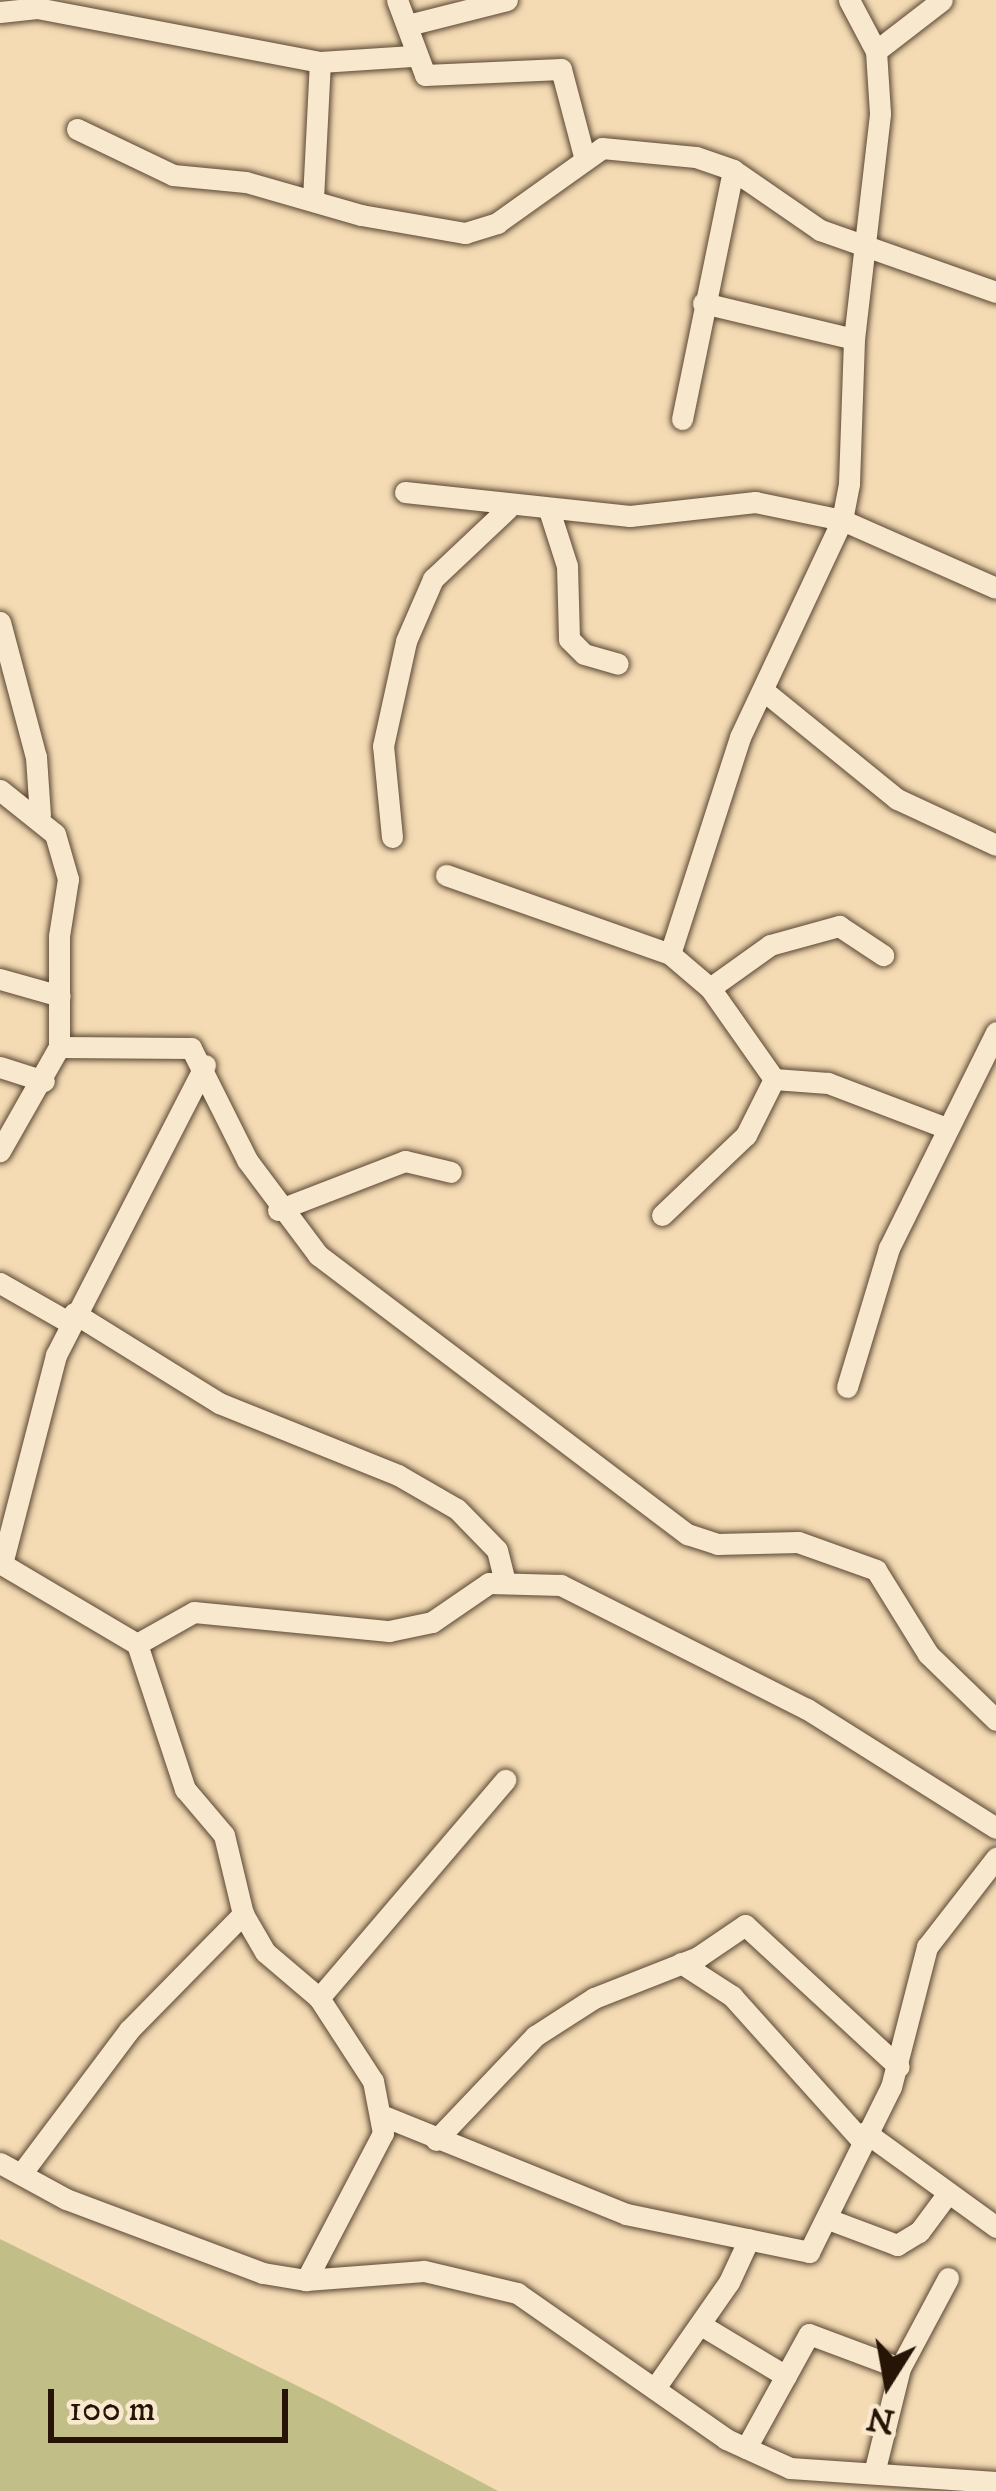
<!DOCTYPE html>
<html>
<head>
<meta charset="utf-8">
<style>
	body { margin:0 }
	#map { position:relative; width:996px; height:2491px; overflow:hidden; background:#f4dbb4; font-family:"IM FELL DW Pica",serif }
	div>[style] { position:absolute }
	.green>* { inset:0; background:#c2be88 }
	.roads { filter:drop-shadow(0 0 3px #5a4632) drop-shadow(0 0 3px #5a4632) }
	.minor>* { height:21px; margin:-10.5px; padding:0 10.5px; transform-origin:10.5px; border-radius:10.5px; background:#f8e8ce }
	span { translate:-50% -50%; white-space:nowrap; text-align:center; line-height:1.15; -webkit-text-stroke:12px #f8e8ce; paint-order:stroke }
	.north { position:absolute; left:828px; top:2323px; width:120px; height:120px; -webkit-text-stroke:9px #f8e8ce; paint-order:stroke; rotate:191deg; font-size:33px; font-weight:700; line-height:48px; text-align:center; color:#261506 }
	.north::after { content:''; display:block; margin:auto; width:42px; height:54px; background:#261506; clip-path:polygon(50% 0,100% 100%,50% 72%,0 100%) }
	.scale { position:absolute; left:48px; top:2389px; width:240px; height:54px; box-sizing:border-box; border:6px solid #261506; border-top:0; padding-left:15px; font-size:36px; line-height:42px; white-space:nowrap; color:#261506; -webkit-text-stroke:9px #f8e8ce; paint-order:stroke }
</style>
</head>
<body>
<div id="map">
	<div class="green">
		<i style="clip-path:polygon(0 2239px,324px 2399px,498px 2491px,0 2491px)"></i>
	</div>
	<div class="roads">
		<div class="minor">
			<i style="left:397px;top:0;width:80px;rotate:69.5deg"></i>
			<i style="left:425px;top:75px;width:136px;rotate:-2.5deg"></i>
			<i style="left:561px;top:69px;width:90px;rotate:75.2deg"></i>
			<i style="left:0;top:12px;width:37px;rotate:-6deg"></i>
			<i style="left:37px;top:8px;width:288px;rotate:10.8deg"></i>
			<i style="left:320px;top:62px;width:92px;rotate:-3.7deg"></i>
			<i style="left:408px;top:25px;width:102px;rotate:-14.2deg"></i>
			<i style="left:876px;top:51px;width:83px;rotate:-37.7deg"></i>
			<i style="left:77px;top:129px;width:106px;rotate:25.6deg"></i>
			<i style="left:173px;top:175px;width:73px;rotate:5.5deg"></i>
			<i style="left:246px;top:182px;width:120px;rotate:16deg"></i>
			<i style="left:361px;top:215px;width:106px;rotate:9.8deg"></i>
			<i style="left:465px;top:233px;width:34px;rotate:-17deg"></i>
			<i style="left:497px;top:223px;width:129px;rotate:-35.5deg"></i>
			<i style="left:602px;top:148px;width:94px;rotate:5.5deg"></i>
			<i style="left:696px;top:157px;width:39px;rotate:19deg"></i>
			<i style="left:733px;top:170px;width:106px;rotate:34.6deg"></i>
			<i style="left:820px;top:230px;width:187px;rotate:19.4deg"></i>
			<i style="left:313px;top:199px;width:137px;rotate:-87.1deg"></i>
			<i style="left:703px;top:303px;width:155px;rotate:13.4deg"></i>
			<i style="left:682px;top:419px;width:254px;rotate:-78.4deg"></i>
			<i style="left:405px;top:492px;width:226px;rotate:6.1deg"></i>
			<i style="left:630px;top:516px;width:126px;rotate:-6.4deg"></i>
			<i style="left:755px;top:502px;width:89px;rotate:11.7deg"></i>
			<i style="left:842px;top:520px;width:168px;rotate:23.8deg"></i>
			<i style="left:550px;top:513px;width:56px;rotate:72.2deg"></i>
			<i style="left:567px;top:566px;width:73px;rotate:88.4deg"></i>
			<i style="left:569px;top:639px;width:21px;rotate:45deg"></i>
			<i style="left:584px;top:654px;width:35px;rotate:16deg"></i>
			<i style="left:0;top:622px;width:140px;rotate:75.1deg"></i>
			<i style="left:36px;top:757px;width:58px;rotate:86.1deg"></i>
			<i style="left:764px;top:691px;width:171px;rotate:39.1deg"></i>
			<i style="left:897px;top:799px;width:109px;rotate:24.9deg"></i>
			<i style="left:0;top:790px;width:70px;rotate:38.7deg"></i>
			<i style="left:55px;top:834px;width:47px;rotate:73.9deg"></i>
			<i style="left:68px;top:879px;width:58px;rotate:99deg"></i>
			<i style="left:59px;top:936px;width:111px;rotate:90deg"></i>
			<i style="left:59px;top:1047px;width:120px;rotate:119.6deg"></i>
			<i style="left:392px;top:837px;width:91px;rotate:-95.6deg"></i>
			<i style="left:383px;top:746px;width:107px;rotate:-77.6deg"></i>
			<i style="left:406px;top:641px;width:68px;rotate:-66.5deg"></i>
			<i style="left:433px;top:579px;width:103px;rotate:-43.4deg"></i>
			<i style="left:446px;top:875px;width:238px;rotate:19.4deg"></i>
			<i style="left:670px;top:954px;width:52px;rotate:40.4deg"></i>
			<i style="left:710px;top:988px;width:111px;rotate:54.9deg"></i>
			<i style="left:774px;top:1079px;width:54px;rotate:4.2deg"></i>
			<i style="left:828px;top:1083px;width:124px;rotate:20.8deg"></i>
			<i style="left:670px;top:954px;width:228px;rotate:-72.1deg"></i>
			<i style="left:740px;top:737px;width:240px;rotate:-64.8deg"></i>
			<i style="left:842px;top:520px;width:38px;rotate:-79deg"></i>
			<i style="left:849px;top:483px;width:144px;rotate:-88deg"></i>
			<i style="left:854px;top:339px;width:227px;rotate:-83.4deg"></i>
			<i style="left:880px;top:113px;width:62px;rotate:-93.7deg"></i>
			<i style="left:876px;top:51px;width:58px;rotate:-117.9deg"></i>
			<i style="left:0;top:979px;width:62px;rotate:15.8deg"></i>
			<i style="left:710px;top:988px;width:74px;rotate:-35.6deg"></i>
			<i style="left:770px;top:945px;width:72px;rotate:-15.4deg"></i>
			<i style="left:839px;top:926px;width:53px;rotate:33.4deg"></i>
			<i style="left:59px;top:1047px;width:132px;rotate:0.4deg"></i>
			<i style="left:191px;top:1048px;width:125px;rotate:63.4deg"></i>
			<i style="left:247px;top:1160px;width:119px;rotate:53.2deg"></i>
			<i style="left:318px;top:1255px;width:463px;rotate:37.1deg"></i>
			<i style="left:687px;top:1534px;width:32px;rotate:18deg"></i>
			<i style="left:717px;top:1544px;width:81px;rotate:-1.4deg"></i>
			<i style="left:798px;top:1542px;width:83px;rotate:19.7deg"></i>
			<i style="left:876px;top:1570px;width:99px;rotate:58.2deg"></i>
			<i style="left:928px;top:1654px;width:95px;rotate:44.1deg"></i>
			<i style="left:0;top:1067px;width:46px;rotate:17.7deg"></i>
			<i style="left:278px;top:1210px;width:136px;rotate:-21.1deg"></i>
			<i style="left:405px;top:1161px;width:47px;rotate:13.4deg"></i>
			<i style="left:662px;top:1215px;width:116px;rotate:-43.6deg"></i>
			<i style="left:746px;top:1135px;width:63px;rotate:-63.4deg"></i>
			<i style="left:0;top:1283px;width:81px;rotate:29.7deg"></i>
			<i style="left:74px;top:1313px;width:171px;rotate:31.8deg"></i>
			<i style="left:219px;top:1403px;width:193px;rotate:21.9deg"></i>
			<i style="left:398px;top:1475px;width:68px;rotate:30deg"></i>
			<i style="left:457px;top:1509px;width:57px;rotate:45.7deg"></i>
			<i style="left:497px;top:1550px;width:30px;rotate:76deg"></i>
			<i style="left:847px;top:1387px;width:145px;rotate:-73.2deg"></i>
			<i style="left:889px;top:1248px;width:241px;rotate:-63.6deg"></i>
			<i style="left:0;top:1563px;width:159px;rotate:30.6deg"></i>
			<i style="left:137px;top:1644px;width:153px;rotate:71.7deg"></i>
			<i style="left:185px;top:1789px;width:60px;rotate:49.7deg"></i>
			<i style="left:224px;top:1835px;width:81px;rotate:76.5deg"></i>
			<i style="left:243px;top:1914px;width:44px;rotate:59.9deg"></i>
			<i style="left:265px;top:1952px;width:71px;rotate:40.4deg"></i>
			<i style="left:319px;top:1998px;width:99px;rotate:57deg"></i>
			<i style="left:373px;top:2081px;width:53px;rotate:79.1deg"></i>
			<i style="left:383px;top:2133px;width:166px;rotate:117.6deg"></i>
			<i style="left:2px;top:1564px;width:216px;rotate:-75.5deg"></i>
			<i style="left:56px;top:1355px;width:326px;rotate:-62.8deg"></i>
			<i style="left:137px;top:1644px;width:65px;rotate:-29.3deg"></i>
			<i style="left:194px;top:1612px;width:196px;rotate:5.6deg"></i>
			<i style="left:389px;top:1631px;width:44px;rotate:-11.8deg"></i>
			<i style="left:432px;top:1622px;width:69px;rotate:-34.4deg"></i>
			<i style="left:489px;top:1583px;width:72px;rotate:1.6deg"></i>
			<i style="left:561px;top:1585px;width:275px;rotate:26.8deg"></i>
			<i style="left:807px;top:1709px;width:223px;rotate:32.2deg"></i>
			<i style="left:681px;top:1963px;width:61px;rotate:32.9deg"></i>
			<i style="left:732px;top:1996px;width:195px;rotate:48.1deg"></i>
			<i style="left:319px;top:1998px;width:287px;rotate:-49.5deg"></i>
			<i style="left:386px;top:2117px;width:259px;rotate:22deg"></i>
			<i style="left:626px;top:2214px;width:187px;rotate:11.7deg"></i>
			<i style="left:809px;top:2252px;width:184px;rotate:-63.6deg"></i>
			<i style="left:891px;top:2087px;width:145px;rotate:-75.6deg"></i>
			<i style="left:927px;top:1947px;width:113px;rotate:-52.2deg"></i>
			<i style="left:865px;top:2132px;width:162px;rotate:35.9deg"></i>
			<i style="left:436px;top:2140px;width:144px;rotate:-46.4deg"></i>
			<i style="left:535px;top:2036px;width:70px;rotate:-32.8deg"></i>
			<i style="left:594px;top:1998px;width:112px;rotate:-21.5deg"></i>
			<i style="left:698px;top:1957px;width:57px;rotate:-34.2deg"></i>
			<i style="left:745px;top:1925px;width:209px;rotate:42.7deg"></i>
			<i style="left:0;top:2163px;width:75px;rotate:28.6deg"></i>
			<i style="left:66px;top:2199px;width:210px;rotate:20.6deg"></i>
			<i style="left:263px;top:2273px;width:44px;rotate:9.2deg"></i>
			<i style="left:306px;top:2280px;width:118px;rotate:-4.4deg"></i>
			<i style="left:424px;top:2271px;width:96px;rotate:13.3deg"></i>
			<i style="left:517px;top:2293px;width:255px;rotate:34.9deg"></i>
			<i style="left:726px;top:2439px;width:70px;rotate:24.4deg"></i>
			<i style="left:790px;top:2468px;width:206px;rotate:3.9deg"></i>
			<i style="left:21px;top:2174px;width:180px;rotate:-53.1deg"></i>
			<i style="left:129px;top:2030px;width:163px;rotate:-45.5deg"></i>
			<i style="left:828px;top:2219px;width:74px;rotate:20.6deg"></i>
			<i style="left:897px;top:2245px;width:26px;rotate:-31deg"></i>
			<i style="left:919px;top:2232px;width:49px;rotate:-53.4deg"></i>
			<i style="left:701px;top:2325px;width:99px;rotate:31deg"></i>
			<i style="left:655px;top:2388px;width:129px;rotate:-55.1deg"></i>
			<i style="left:729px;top:2282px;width:47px;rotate:-65.1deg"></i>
			<i style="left:746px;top:2448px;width:130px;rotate:-61.1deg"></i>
			<i style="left:809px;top:2334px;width:97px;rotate:20.5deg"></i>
			<i style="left:874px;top:2473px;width:108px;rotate:-76.1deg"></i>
			<i style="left:900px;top:2368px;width:102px;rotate:-61.9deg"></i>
		</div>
	</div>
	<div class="north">N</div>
	<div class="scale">100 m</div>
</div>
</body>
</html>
